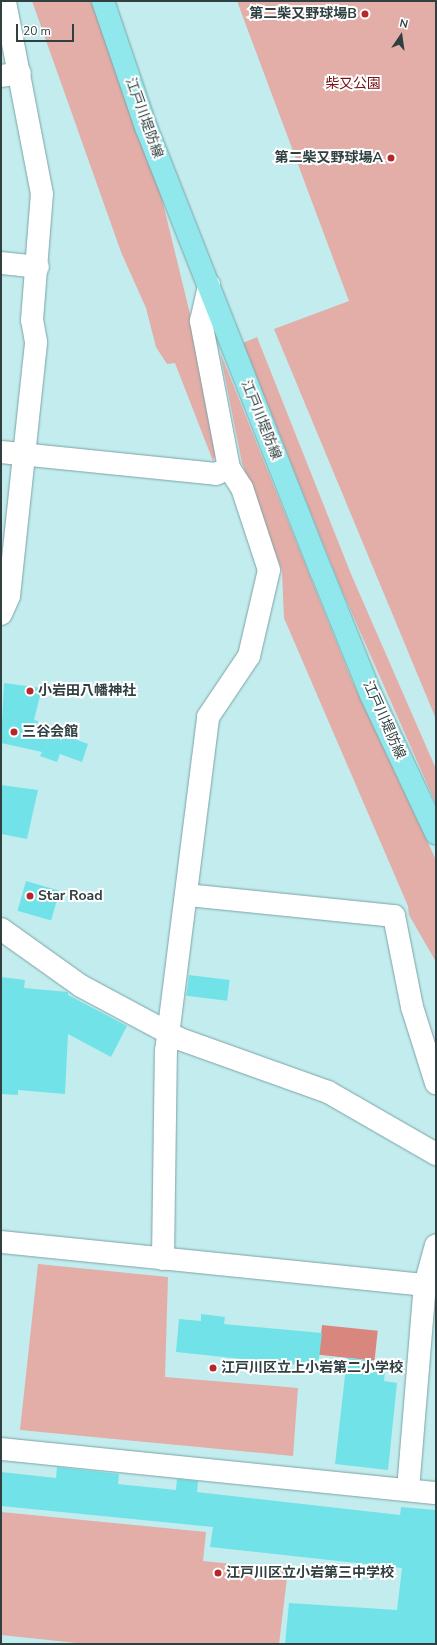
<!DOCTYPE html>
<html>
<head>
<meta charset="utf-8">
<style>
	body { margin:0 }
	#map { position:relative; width:437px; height:1645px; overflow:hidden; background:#c3ecee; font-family:"Nunito Sans","Noto Sans JP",sans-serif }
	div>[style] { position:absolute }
	.green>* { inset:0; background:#e3ada8 }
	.water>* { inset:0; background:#d9867e; transform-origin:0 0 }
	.building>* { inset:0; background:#71e3e8; transform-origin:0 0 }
	.roads { filter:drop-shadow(0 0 1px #7ca3a5) drop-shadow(0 0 1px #7ca3a5) }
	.minor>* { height:22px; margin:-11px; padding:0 11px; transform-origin:11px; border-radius:11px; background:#fff }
	.major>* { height:22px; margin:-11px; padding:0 11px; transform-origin:11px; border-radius:11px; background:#90e8ec }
	.dots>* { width:11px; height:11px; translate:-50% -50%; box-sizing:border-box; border:2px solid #fff; border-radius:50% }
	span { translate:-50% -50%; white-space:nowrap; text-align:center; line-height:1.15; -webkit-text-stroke:4px #fff; paint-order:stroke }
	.poi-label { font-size:14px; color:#304041; font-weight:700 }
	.right { translate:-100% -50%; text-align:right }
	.left { translate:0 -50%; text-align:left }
	.park-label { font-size:14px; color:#761215 }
	.street-label { font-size:14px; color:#304041 }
	.frame { position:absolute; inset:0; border:2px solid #304041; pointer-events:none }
	.north { position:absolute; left:381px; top:16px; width:40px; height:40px; -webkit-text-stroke:3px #fff; paint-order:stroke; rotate:13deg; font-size:11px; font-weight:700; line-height:16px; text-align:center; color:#304041 }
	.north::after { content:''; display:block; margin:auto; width:14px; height:18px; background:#304041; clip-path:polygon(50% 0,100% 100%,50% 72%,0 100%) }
	.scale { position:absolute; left:16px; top:24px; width:58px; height:18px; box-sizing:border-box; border:2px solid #304041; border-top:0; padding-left:5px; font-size:12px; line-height:14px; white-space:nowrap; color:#304041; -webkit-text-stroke:3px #fff; paint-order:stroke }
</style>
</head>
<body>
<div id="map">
	<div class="green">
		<i style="clip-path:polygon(32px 1px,91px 1px,161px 195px,191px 318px,217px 452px,213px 461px,175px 363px,167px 364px,156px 347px,146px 308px,121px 252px)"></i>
		<i style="clip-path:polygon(237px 1px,436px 1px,436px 719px,274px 329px,349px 301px)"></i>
		<i style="clip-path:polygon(257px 337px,351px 574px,436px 769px,436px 804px,340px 586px,243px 343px)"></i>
		<i style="clip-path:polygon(220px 352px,352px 681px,436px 860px,436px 962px,409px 915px,408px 906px,284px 618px,282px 571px,242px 463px)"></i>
		<i style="clip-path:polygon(38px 1264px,168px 1277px,165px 1377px,298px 1388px,293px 1456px,20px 1430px)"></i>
		<i style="clip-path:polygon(1px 1512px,206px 1532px,203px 1561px,288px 1570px,279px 1644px,86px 1644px,1px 1635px)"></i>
	</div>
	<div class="water">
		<i style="left:322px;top:1325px;width:56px;height:30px;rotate:6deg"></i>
	</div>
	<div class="building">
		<i style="clip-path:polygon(4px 683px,42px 688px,34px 720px,38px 721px,37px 725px,88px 744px,82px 762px,60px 754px,57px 762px,40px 756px,42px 752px,1px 743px)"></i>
		<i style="clip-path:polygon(1px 785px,38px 790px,27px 839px,1px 834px)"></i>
		<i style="left:26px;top:881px;width:35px;height:31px;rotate:16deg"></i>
		<i style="left:189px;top:975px;width:41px;height:21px;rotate:7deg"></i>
		<i style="clip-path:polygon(1px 977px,25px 980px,24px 988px,68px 992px,68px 995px,127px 1026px,111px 1057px,68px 1034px,65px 1094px,18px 1090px,18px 1095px,1px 1094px)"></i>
		<i style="clip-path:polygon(201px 1314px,225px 1317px,224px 1324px,322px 1333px,318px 1367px,176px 1352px,179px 1319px,201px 1321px)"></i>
		<i style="clip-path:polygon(347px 1358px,386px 1362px,384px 1381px,397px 1383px,388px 1470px,335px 1464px)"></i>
		<i style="clip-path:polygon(57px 1467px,119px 1474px,118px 1484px,176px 1490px,177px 1479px,198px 1481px,197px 1492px,400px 1515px,401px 1507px,436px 1510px,436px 1644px,285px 1644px,289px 1603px,397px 1610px,402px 1568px,210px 1547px,213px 1527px,1px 1506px,1px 1472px,56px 1478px)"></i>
	</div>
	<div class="roads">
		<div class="minor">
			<i style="left:1px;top:76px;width:19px;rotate:-9deg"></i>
			<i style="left:1px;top:263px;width:37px;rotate:6deg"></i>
			<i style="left:1px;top:452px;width:216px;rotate:5.8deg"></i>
			<i style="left:216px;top:474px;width:14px;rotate:-25deg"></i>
			<i style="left:229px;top:468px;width:150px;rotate:-100.8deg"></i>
			<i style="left:201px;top:321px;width:37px;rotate:-77deg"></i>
			<i style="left:1px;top:614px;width:20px;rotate:-66deg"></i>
			<i style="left:9px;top:596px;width:255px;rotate:-83.9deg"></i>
			<i style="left:36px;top:342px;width:22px;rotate:-100deg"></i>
			<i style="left:32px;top:320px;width:126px;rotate:-85.5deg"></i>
			<i style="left:42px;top:194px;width:197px;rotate:-100.9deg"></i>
			<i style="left:187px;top:895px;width:208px;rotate:5.8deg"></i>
			<i style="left:394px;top:916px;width:93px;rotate:78.8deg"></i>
			<i style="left:412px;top:1007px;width:80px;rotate:72.5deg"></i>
			<i style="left:1px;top:929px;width:98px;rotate:35.5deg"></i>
			<i style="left:81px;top:986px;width:112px;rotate:28.2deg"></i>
			<i style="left:180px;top:1039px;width:157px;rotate:19.7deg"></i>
			<i style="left:328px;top:1092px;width:125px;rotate:29.9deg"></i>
			<i style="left:1px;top:1242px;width:426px;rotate:5.8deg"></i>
			<i style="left:163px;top:1259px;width:208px;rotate:-89.2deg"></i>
			<i style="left:166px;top:1051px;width:337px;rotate:-82.8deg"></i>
			<i style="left:208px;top:717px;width:73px;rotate:-56.1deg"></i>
			<i style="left:249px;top:656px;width:88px;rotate:-76.9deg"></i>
			<i style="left:269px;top:570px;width:86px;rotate:-108.2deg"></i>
			<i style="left:242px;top:488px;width:24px;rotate:-123deg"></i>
			<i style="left:1px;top:1449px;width:437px;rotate:5.8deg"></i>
			<i style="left:408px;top:1490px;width:206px;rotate:-85.3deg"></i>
			<i style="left:425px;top:1285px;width:41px;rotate:-74.6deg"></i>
		</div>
		<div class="major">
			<i style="left:103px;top:1px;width:133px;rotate:71.2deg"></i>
			<i style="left:146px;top:127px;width:479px;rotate:68.5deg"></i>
			<i style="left:322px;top:573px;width:131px;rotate:68.1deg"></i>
			<i style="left:371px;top:695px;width:153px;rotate:64.8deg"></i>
		</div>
	</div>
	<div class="dots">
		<i style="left:365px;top:14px;background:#b6262a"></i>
		<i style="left:391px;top:158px;background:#b6262a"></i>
		<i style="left:30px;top:691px;background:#b6262a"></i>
		<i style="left:14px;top:732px;background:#b6262a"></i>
		<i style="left:30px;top:896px;background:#b6262a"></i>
		<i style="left:213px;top:1368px;background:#b6262a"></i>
		<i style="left:218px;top:1573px;background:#b6262a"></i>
	</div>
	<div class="poi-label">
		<span class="right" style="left:357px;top:14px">第二柴又野球場B</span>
		<span class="right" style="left:383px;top:158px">第二柴又野球場A</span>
		<span class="left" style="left:38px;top:691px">小岩田八幡神社</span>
		<span class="left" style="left:22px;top:732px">三谷会館</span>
		<span class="left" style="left:38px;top:896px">Star Road</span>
		<span class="left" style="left:221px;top:1368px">江戸川区立上小岩第二小学校</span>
		<span class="left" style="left:226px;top:1573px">江戸川区立小岩第三中学校</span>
	</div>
	<div class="park-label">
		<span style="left:353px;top:84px">柴又公園</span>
	</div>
	<div class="street-label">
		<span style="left:144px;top:118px;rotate:70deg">江戸川堤防線</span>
		<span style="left:261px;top:420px;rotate:68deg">江戸川堤防線</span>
		<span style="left:384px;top:720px;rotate:66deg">江戸川堤防線</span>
	</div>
	<div class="frame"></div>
	<div class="north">N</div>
	<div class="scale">20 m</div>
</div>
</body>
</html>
